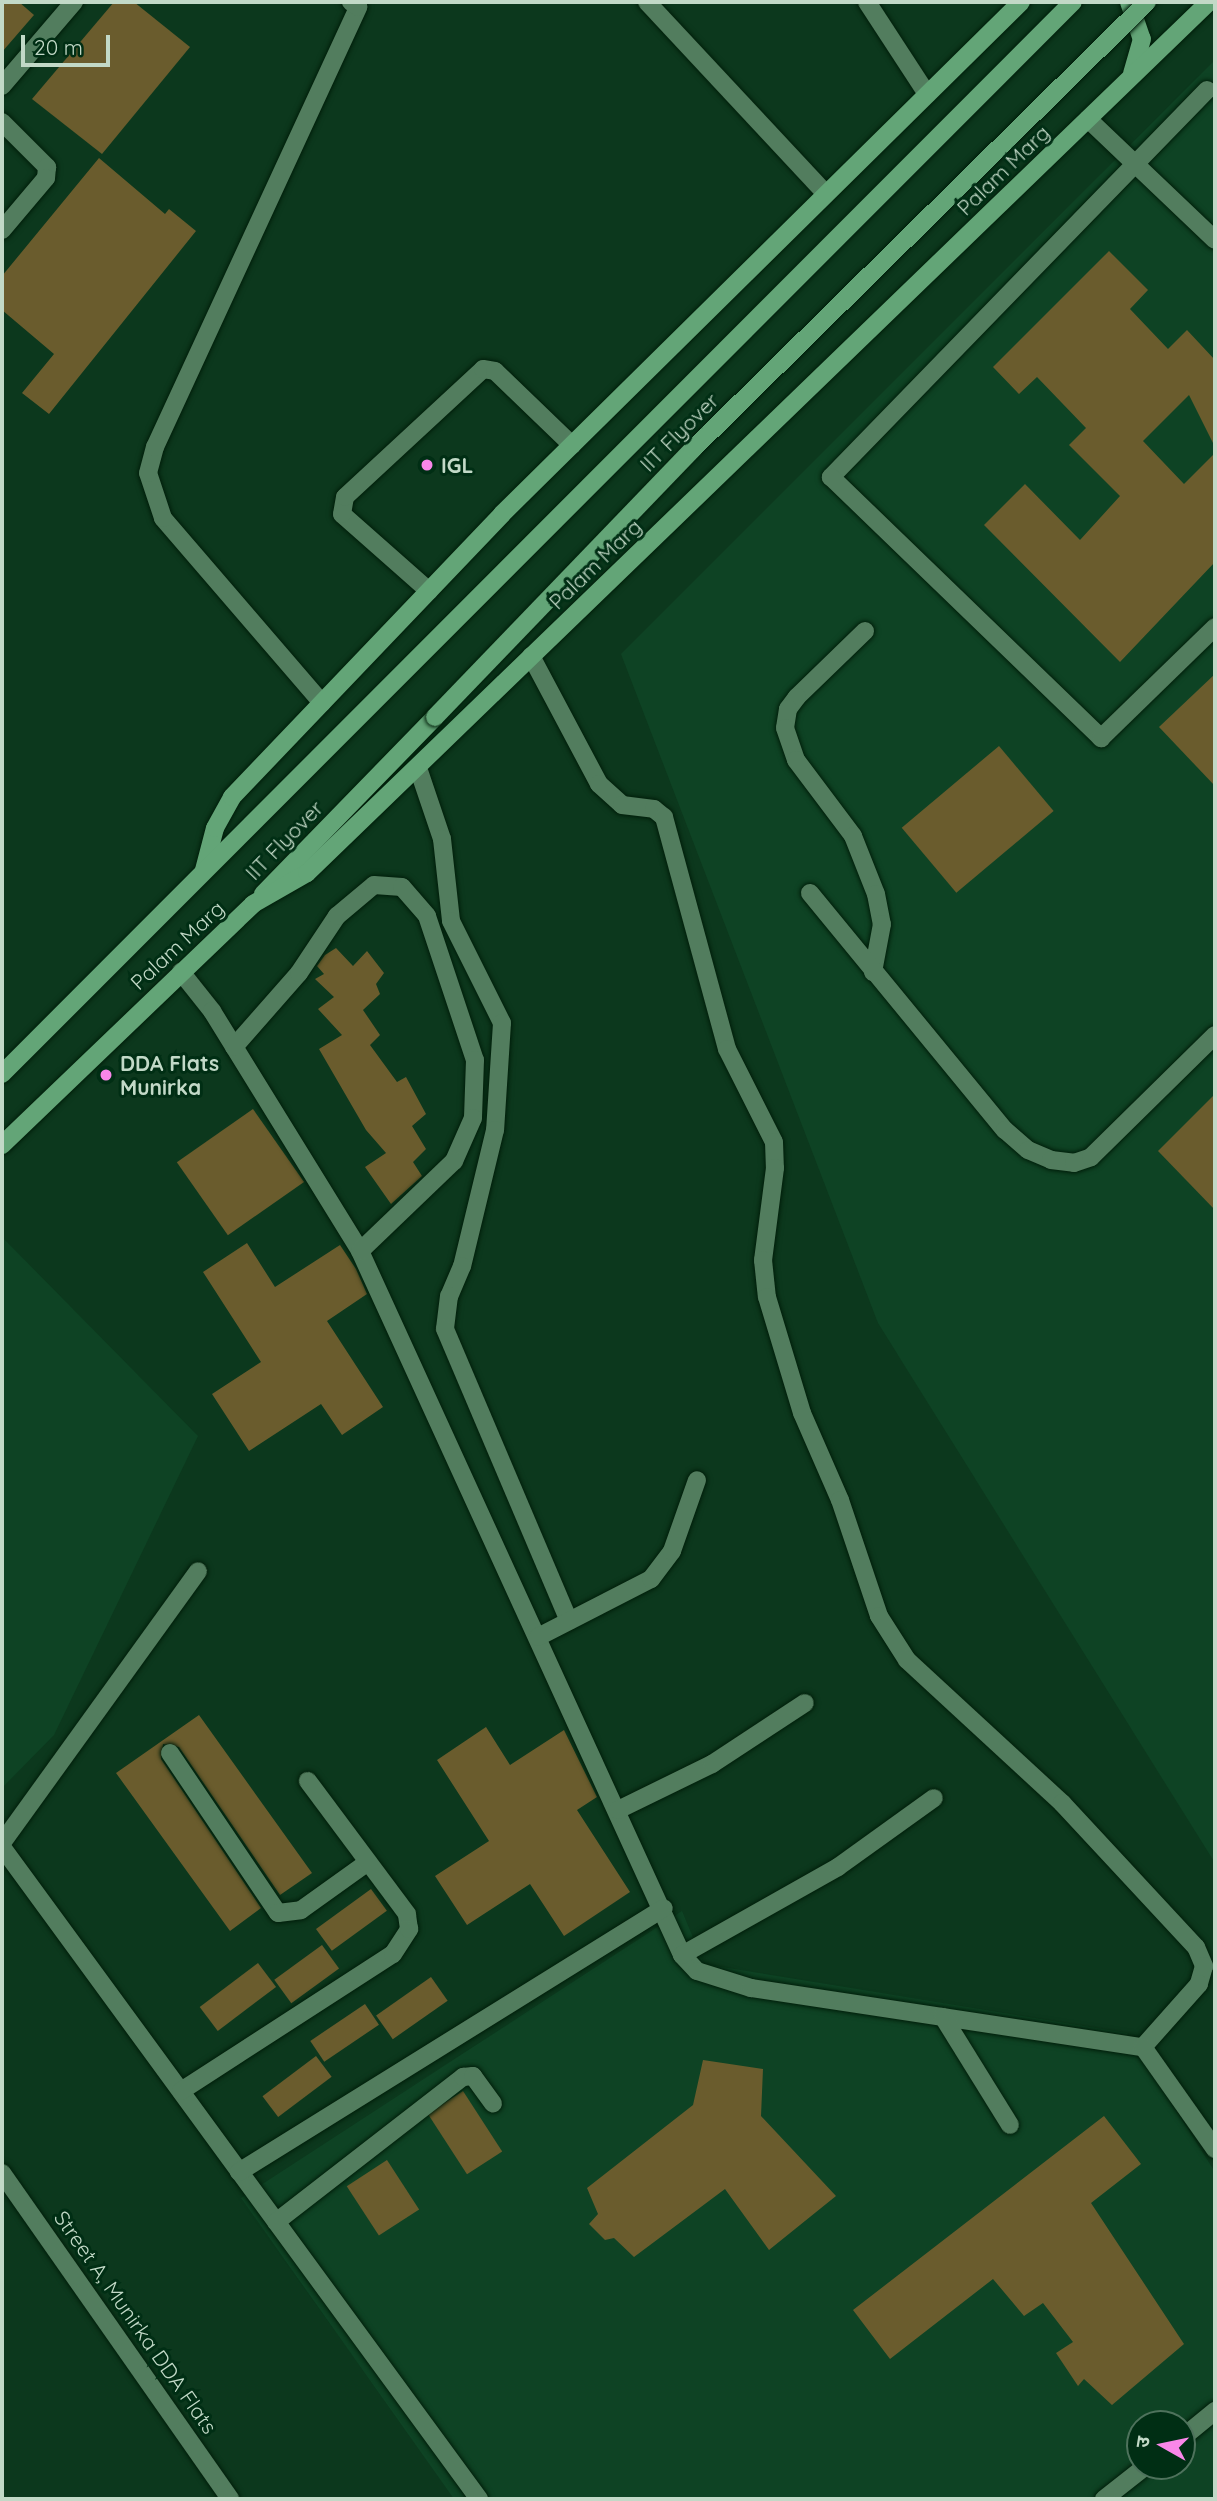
<!DOCTYPE html>
<html>
<head>
<meta charset="utf-8">
<style>
	body { margin:0 }
	#map { position:relative; width:1217px; height:2501px; overflow:hidden; background:#0c381d; font-family:Quicksand,"Noto Sans Devanagari",sans-serif }
	div>[style] { position:absolute }
	.built>* { inset:0; background:#0e4324 }
	.building>* { inset:0; background:#6a5c2d; transform-origin:0 0 }
	.roads { filter:drop-shadow(0 0 2px #001e0a) drop-shadow(0 0 2px #001e0a) }
	.minor>* { height:18px; margin:-9px; padding:0 9px; transform-origin:9px; border-radius:9px; background:#527d5e }
	.major>* { height:18px; margin:-9px; padding:0 9px; transform-origin:9px; border-radius:9px; background:#63a577 }
	.bridges { filter:drop-shadow(0 0 2px #001e0a) drop-shadow(0 0 2px #001e0a) }
	.major-bridge>* { height:18px; margin:-9px; padding:0 9px; transform-origin:9px; border-radius:9px; background:#63a577 }
	.dots>* { width:19px; height:19px; translate:-50% -50%; box-sizing:border-box; border:4px solid #002e14; border-radius:50% }
	span { translate:-50% -50%; white-space:nowrap; text-align:center; line-height:1.15; -webkit-text-stroke:6px #002e14; paint-order:stroke }
	.street-label { font-size:21px; color:#c2d9c7 }
	.poi-label { font-size:21px; color:#c2d9c7; font-weight:700 }
	.left { translate:0 -50%; text-align:left }
	.frame { position:absolute; inset:0; border:4px solid #c2d9c7; pointer-events:none }
	.north { position:absolute; left:1126px; top:2410px; width:70px; height:70px; box-sizing:border-box; background:#002e14; border:2px solid #4e725c; border-radius:50%; rotate:279deg; font-size:19px; font-weight:700; line-height:28px; text-align:center; color:#c2d9c7 }
	.north::after { content:''; display:block; margin:auto; width:24px; height:32px; background:#f987e9; clip-path:polygon(50% 0,100% 100%,50% 72%,0 100%) }
	.scale { position:absolute; left:21px; top:35px; width:89px; height:32px; box-sizing:border-box; border:4px solid #c2d9c7; border-top:0; padding-left:9px; font-size:21px; line-height:24px; white-space:nowrap; color:#c2d9c7; -webkit-text-stroke:5px #002e14; paint-order:stroke }
</style>
</head>
<body>
<div id="map">
	<div class="built">
		<i style="clip-path:polygon(1215px 60px,1215px 1863px,878px 1323px,621px 654px)"></i>
		<i style="clip-path:polygon(2px 1237px,198px 1436px,54px 1735px,2px 1788px)"></i>
		<i style="clip-path:polygon(evenodd,682px 1911px,704px 1964px,1127px 2033px,1215px 2172px,1215px 2499px,454px 2499px,241px 2198px,682px 1911px,1140px 2424px,1182px 2424px,1182px 2466px,1140px 2466px,1140px 2424px)"></i>
	</div>
	<div class="building">
		<i style="clip-path:polygon(2px 2px,19px 2px,34px 15px,2px 52px)"></i>
		<i style="clip-path:polygon(114px 2px,134px 2px,190px 47px,102px 154px,32px 99px)"></i>
		<i style="clip-path:polygon(99px 158px,165px 214px,169px 209px,196px 231px,49px 414px,22px 393px,54px 354px,2px 310px,2px 276px)"></i>
		<i style="clip-path:polygon(1109px 251px,1148px 290px,1130px 309px,1168px 349px,1187px 330px,1215px 360px,1215px 447px,1189px 395px,1143px 441px,1184px 484px,1215px 453px,1215px 562px,1120px 662px,984px 525px,1025px 484px,1080px 540px,1120px 496px,1069px 445px,1086px 428px,1037px 377px,1019px 394px,993px 367px)"></i>
		<i style="clip-path:polygon(1215px 674px,1215px 786px,1159px 727px)"></i>
		<i style="left:999px;top:746px;width:85px;height:127px;rotate:50deg"></i>
		<i style="clip-path:polygon(336px 948px,353px 966px,367px 951px,384px 973px,376px 984px,380px 994px,363px 1010px,380px 1035px,370px 1045px,397px 1082px,406px 1077px,426px 1114px,412px 1126px,426px 1149px,413px 1162px,422px 1176px,391px 1204px,365px 1167px,386px 1153px,366px 1130px,319px 1049px,342px 1035px,318px 1009px,334px 997px,315px 979px,324px 974px,317px 966px,325px 955px)"></i>
		<i style="clip-path:polygon(1215px 1094px,1215px 1210px,1158px 1151px)"></i>
		<i style="left:253px;top:1109px;width:89px;height:93px;rotate:55deg"></i>
		<i style="clip-path:polygon(247px 1243px,275px 1287px,340px 1245px,356px 1269px,367px 1294px,327px 1321px,383px 1407px,342px 1435px,321px 1404px,249px 1451px,212px 1394px,261px 1362px,203px 1272px)"></i>
		<i style="clip-path:polygon(199px 1715px,312px 1873px,280px 1895px,179px 1747px,163px 1744px,161px 1759px,261px 1908px,230px 1931px,116px 1773px)"></i>
		<i style="clip-path:polygon(486px 1727px,510px 1765px,564px 1730px,597px 1797px,577px 1810px,630px 1892px,564px 1936px,530px 1884px,467px 1925px,435px 1876px,489px 1841px,437px 1760px)"></i>
		<i style="left:371px;top:1889px;width:27px;height:68px;rotate:54deg"></i>
		<i style="left:322px;top:1945px;width:29px;height:59px;rotate:54deg"></i>
		<i style="left:258px;top:1963px;width:30px;height:73px;rotate:53deg"></i>
		<i style="left:431px;top:1977px;width:29px;height:67px;rotate:55deg"></i>
		<i style="left:365px;top:2004px;width:25px;height:66px;rotate:56deg"></i>
		<i style="left:316px;top:2056px;width:26px;height:67px;rotate:53deg"></i>
		<i style="clip-path:polygon(703px 2060px,763px 2069px,761px 2116px,836px 2196px,769px 2250px,725px 2189px,634px 2257px,614px 2238px,605px 2240px,589px 2224px,598px 2214px,587px 2188px,693px 2105px)"></i>
		<i style="left:463px;top:2091px;width:72px;height:42px;rotate:57deg"></i>
		<i style="clip-path:polygon(1104px 2116px,1141px 2164px,1091px 2203px,1184px 2344px,1112px 2405px,1084px 2379px,1078px 2386px,1056px 2353px,1073px 2342px,1043px 2303px,1024px 2316px,993px 2279px,890px 2359px,853px 2310px)"></i>
		<i style="left:387px;top:2160px;width:59px;height:48px;rotate:57deg"></i>
	</div>
	<div class="roads">
		<div class="minor">
			<i style="left:647px;top:2px;width:262px;rotate:47deg"></i>
			<i style="left:867px;top:2px;width:110px;rotate:56.9deg"></i>
			<i style="left:2px;top:86px;width:111px;rotate:-49.4deg"></i>
			<i style="left:1207px;top:90px;width:540px;rotate:134.17deg"></i>
			<i style="left:831px;top:477px;width:376px;rotate:44deg"></i>
			<i style="left:1101px;top:738px;width:159px;rotate:-44.2deg"></i>
			<i style="left:1088px;top:119px;width:175px;rotate:43.6deg"></i>
			<i style="left:2px;top:122px;width:64px;rotate:45deg"></i>
			<i style="left:47px;top:167px;width:11px;rotate:95deg"></i>
			<i style="left:46px;top:178px;width:68px;rotate:130.2deg"></i>
			<i style="left:429px;top:591px;width:116px;rotate:-138.5deg"></i>
			<i style="left:342px;top:514px;width:17px;rotate:-80deg"></i>
			<i style="left:345px;top:497px;width:188px;rotate:-42.8deg"></i>
			<i style="left:483px;top:369px;width:12px;rotate:9deg"></i>
			<i style="left:495px;top:371px;width:107px;rotate:43.9deg"></i>
			<i style="left:865px;top:631px;width:95px;rotate:135.9deg"></i>
			<i style="left:797px;top:697px;width:15px;rotate:127deg"></i>
			<i style="left:788px;top:709px;width:19px;rotate:99deg"></i>
			<i style="left:785px;top:728px;width:34px;rotate:71deg"></i>
			<i style="left:796px;top:760px;width:95px;rotate:53.1deg"></i>
			<i style="left:853px;top:836px;width:62px;rotate:68.4deg"></i>
			<i style="left:876px;top:894px;width:31px;rotate:79deg"></i>
			<i style="left:882px;top:924px;width:49px;rotate:100.6deg"></i>
			<i style="left:531px;top:656px;width:145px;rotate:62deg"></i>
			<i style="left:599px;top:784px;width:31px;rotate:42deg"></i>
			<i style="left:622px;top:805px;width:32px;rotate:7deg"></i>
			<i style="left:654px;top:809px;width:13px;rotate:39deg"></i>
			<i style="left:664px;top:817px;width:240px;rotate:74.8deg"></i>
			<i style="left:727px;top:1049px;width:104px;rotate:63.2deg"></i>
			<i style="left:774px;top:1142px;width:26px;rotate:88deg"></i>
			<i style="left:775px;top:1168px;width:93px;rotate:97.4deg"></i>
			<i style="left:763px;top:1260px;width:37px;rotate:84deg"></i>
			<i style="left:767px;top:1297px;width:121px;rotate:73.2deg"></i>
			<i style="left:802px;top:1413px;width:95px;rotate:66.4deg"></i>
			<i style="left:840px;top:1500px;width:122px;rotate:71.4deg"></i>
			<i style="left:879px;top:1616px;width:52px;rotate:57.5deg"></i>
			<i style="left:907px;top:1660px;width:211px;rotate:42.7deg"></i>
			<i style="left:1062px;top:1803px;width:197px;rotate:47.1deg"></i>
			<i style="left:1196px;top:1947px;width:21px;rotate:67deg"></i>
			<i style="left:1204px;top:1966px;width:19px;rotate:106deg"></i>
			<i style="left:1199px;top:1984px;width:84px;rotate:131.6deg"></i>
			<i style="left:322px;top:703px;width:244px;rotate:-130.7deg"></i>
			<i style="left:163px;top:518px;width:47px;rotate:-108.4deg"></i>
			<i style="left:148px;top:473px;width:27px;rotate:-75deg"></i>
			<i style="left:155px;top:447px;width:485px;rotate:-65.2deg"></i>
			<i style="left:358px;top:7px;width:9px;rotate:-144deg"></i>
			<i style="left:418px;top:768px;width:75px;rotate:71.3deg"></i>
			<i style="left:442px;top:839px;width:82px;rotate:83.7deg"></i>
			<i style="left:451px;top:921px;width:114px;rotate:63.4deg"></i>
			<i style="left:502px;top:1023px;width:107px;rotate:93.7deg"></i>
			<i style="left:495px;top:1130px;width:140px;rotate:103.6deg"></i>
			<i style="left:462px;top:1266px;width:33px;rotate:113deg"></i>
			<i style="left:449px;top:1296px;width:33px;rotate:97deg"></i>
			<i style="left:445px;top:1329px;width:317px;rotate:67deg"></i>
			<i style="left:810px;top:893px;width:307px;rotate:50.6deg"></i>
			<i style="left:1005px;top:1130px;width:30px;rotate:41deg"></i>
			<i style="left:1028px;top:1150px;width:25px;rotate:23deg"></i>
			<i style="left:1051px;top:1160px;width:23px;rotate:7deg"></i>
			<i style="left:1074px;top:1163px;width:18px;rotate:-19deg"></i>
			<i style="left:1091px;top:1157px;width:174px;rotate:-44.5deg"></i>
			<i style="left:181px;top:972px;width:50px;rotate:51.5deg"></i>
			<i style="left:212px;top:1011px;width:282px;rotate:58.3deg"></i>
			<i style="left:360px;top:1251px;width:774px;rotate:65.42deg"></i>
			<i style="left:682px;top:1955px;width:22px;rotate:47deg"></i>
			<i style="left:697px;top:1971px;width:57px;rotate:17.5deg"></i>
			<i style="left:751px;top:1988px;width:396px;rotate:8.6deg"></i>
			<i style="left:1143px;top:2047px;width:125px;rotate:54.8deg"></i>
			<i style="left:234px;top:1047px;width:98px;rotate:-48.7deg"></i>
			<i style="left:299px;top:973px;width:69px;rotate:-56.3deg"></i>
			<i style="left:337px;top:916px;width:48px;rotate:-40deg"></i>
			<i style="left:374px;top:885px;width:28px;rotate:4deg"></i>
			<i style="left:402px;top:887px;width:38px;rotate:49deg"></i>
			<i style="left:427px;top:916px;width:152px;rotate:71.6deg"></i>
			<i style="left:475px;top:1060px;width:58px;rotate:92deg"></i>
			<i style="left:473px;top:1118px;width:47px;rotate:113.8deg"></i>
			<i style="left:454px;top:1161px;width:130px;rotate:136.2deg"></i>
			<i style="left:538px;top:1637px;width:127px;rotate:-27.2deg"></i>
			<i style="left:651px;top:1579px;width:35px;rotate:-53deg"></i>
			<i style="left:672px;top:1551px;width:75px;rotate:-70.6deg"></i>
			<i style="left:170px;top:1753px;width:193px;rotate:56deg"></i>
			<i style="left:278px;top:1913px;width:23px;rotate:-7deg"></i>
			<i style="left:301px;top:1910px;width:82px;rotate:-35.6deg"></i>
			<i style="left:618px;top:1810px;width:105px;rotate:-26.1deg"></i>
			<i style="left:712px;top:1764px;width:111px;rotate:-33.3deg"></i>
			<i style="left:2px;top:1843px;width:335px;rotate:-54.2deg"></i>
			<i style="left:2px;top:1847px;width:808px;rotate:53.81deg"></i>
			<i style="left:682px;top:1955px;width:179px;rotate:-29.4deg"></i>
			<i style="left:838px;top:1867px;width:118px;rotate:-35.7deg"></i>
			<i style="left:943px;top:2017px;width:127px;rotate:58.2deg"></i>
			<i style="left:181px;top:2091px;width:252px;rotate:-32.9deg"></i>
			<i style="left:393px;top:1954px;width:30px;rotate:-57deg"></i>
			<i style="left:409px;top:1929px;width:15px;rotate:-98deg"></i>
			<i style="left:407px;top:1914px;width:166px;rotate:-126.7deg"></i>
			<i style="left:239px;top:2172px;width:500px;rotate:-31.85deg"></i>
			<i style="left:2px;top:2173px;width:398px;rotate:55deg"></i>
			<i style="left:276px;top:2222px;width:237px;rotate:-37.8deg"></i>
			<i style="left:463px;top:2077px;width:10px;rotate:-6deg"></i>
			<i style="left:473px;top:2076px;width:34px;rotate:54deg"></i>
			<i style="left:1182px;top:2438px;width:43px;rotate:-39.3deg"></i>
			<i style="left:1104px;top:2499px;width:53px;rotate:-38.2deg"></i>
		</div>
		<div class="major">
			<i style="left:1129px;top:2px;width:39px;rotate:71deg"></i>
			<i style="left:1142px;top:39px;width:36px;rotate:106deg"></i>
			<i style="left:204px;top:870px;width:43px;rotate:-75.3deg"></i>
			<i style="left:215px;top:828px;width:35px;rotate:-61deg"></i>
			<i style="left:232px;top:797px;width:391px;rotate:-46.3deg"></i>
			<i style="left:502px;top:514px;width:729px;rotate:-44.61deg"></i>
			<i style="left:263px;top:894px;width:247px;rotate:-45.8deg"></i>
			<i style="left:2px;top:1074px;width:1515px;rotate:-45.03deg"></i>
			<i style="left:2px;top:1145px;width:348px;rotate:-43.8deg"></i>
			<i style="left:253px;top:904px;width:62px;rotate:-29.9deg"></i>
			<i style="left:307px;top:873px;width:1254px;rotate:-44deg"></i>
		</div>
	</div>
	<div class="bridges">
		<div class="major-bridge">
			<i style="left:435px;top:717px;width:372px;rotate:-46.1deg"></i>
			<i style="left:693px;top:449px;width:637px;rotate:-44.55deg"></i>
		</div>
	</div>
	<div class="dots">
		<i style="left:427px;top:465px;background:#f987e9"></i>
		<i style="left:106px;top:1075px;background:#f987e9"></i>
	</div>
	<div class="street-label">
		<span style="left:1003px;top:170px;rotate:-44deg">Palam Marg</span>
		<span style="left:679px;top:432px;rotate:-45deg">IIT Flyover</span>
		<span style="left:595px;top:564px;rotate:-44deg">Palam Marg</span>
		<span style="left:284px;top:840px;rotate:-46deg">IIT Flyover</span>
		<span style="left:177px;top:945px;rotate:-43deg">Palam Marg</span>
		<span style="left:136px;top:2322px;rotate:55deg">Street A, Munirka DDA Flats</span>
	</div>
	<div class="poi-label">
		<span class="left" style="left:441px;top:465px">IGL</span>
		<span class="left" style="left:120px;top:1075px">DDA Flats<br>Munirka</span>
	</div>
	<div class="frame"></div>
	<div class="north">उ</div>
	<div class="scale">20 m</div>
</div>
</body>
</html>
